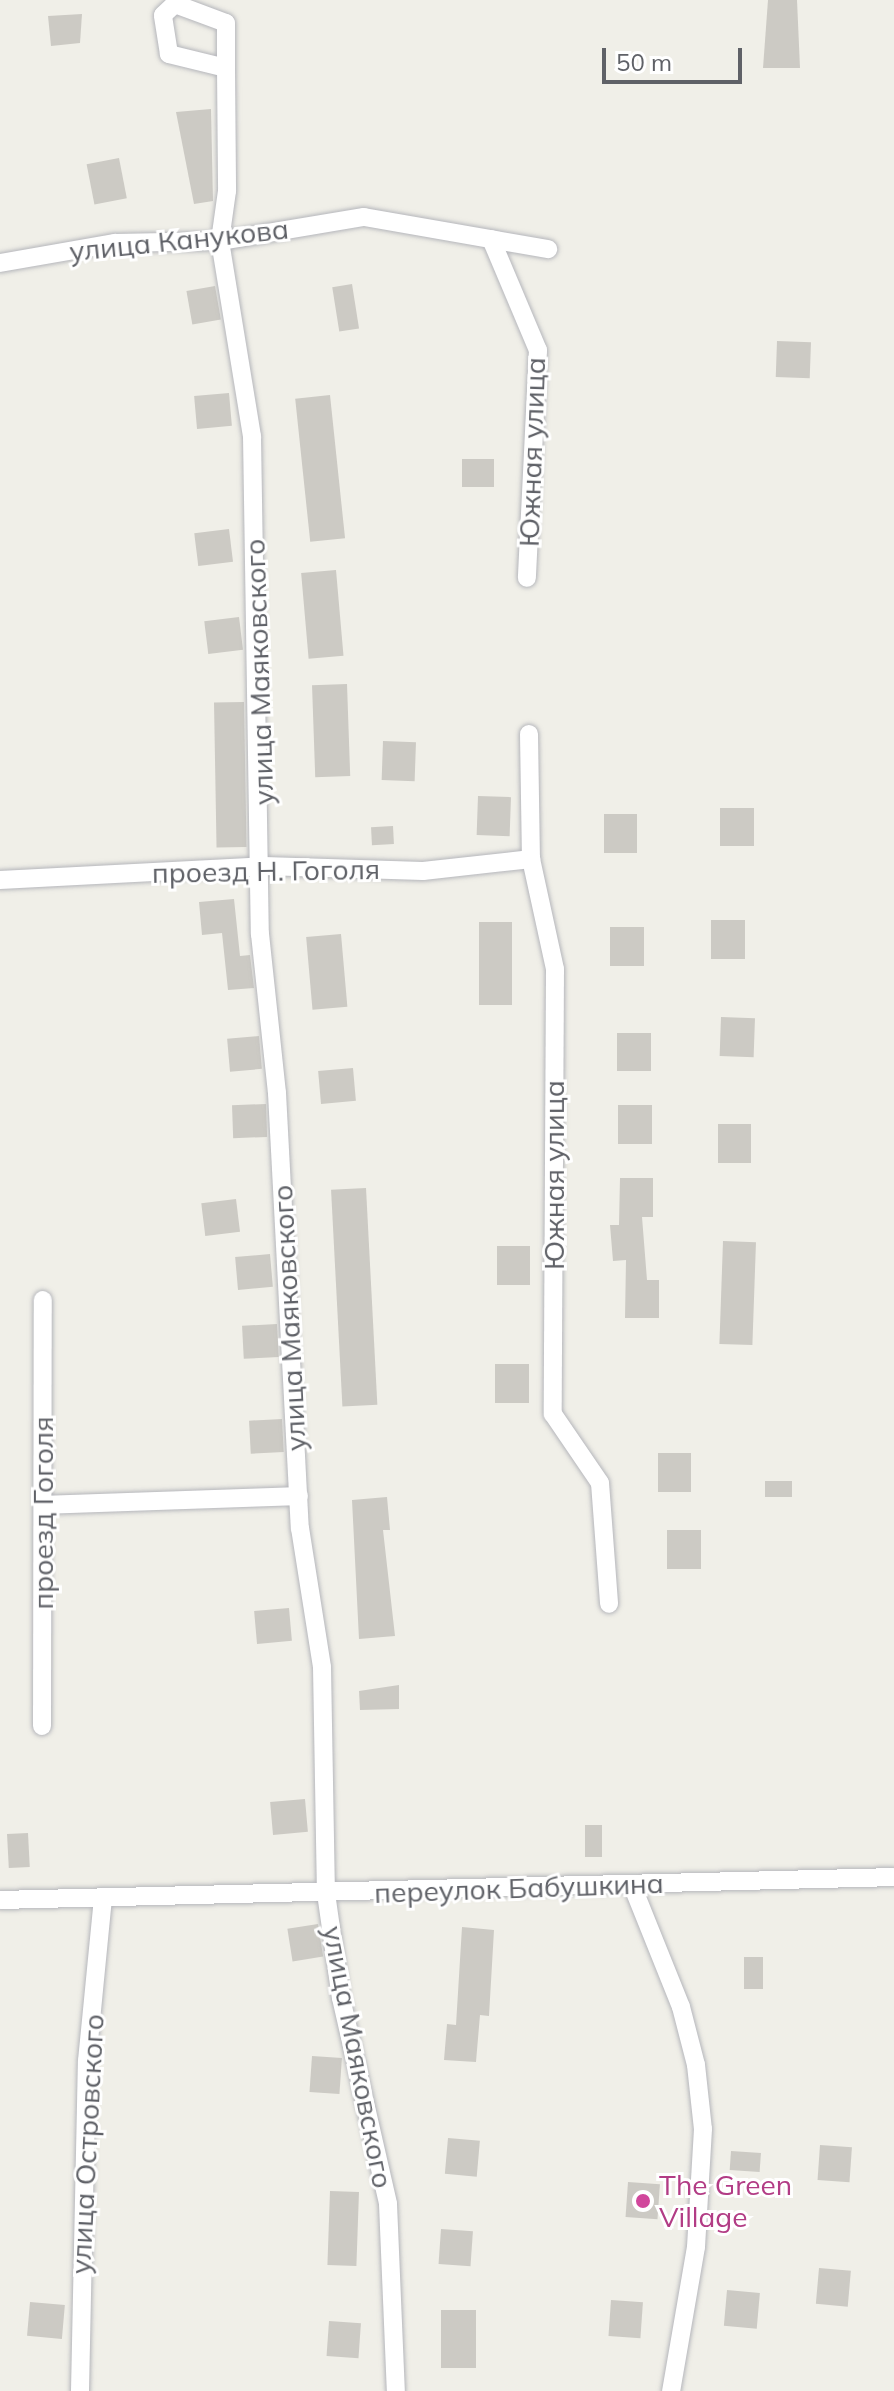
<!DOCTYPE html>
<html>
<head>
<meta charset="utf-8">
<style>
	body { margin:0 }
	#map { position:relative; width:894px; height:2391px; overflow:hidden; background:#f0efe8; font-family:Mulish,sans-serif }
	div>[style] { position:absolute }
	.building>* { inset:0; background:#cccac4; transform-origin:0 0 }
	.roads { filter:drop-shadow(0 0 2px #b5b6bb) drop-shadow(0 0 2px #b5b6bb) }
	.minor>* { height:18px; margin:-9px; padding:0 9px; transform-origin:9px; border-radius:9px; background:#fff }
	.dots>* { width:22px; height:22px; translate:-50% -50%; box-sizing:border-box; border:4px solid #fff; border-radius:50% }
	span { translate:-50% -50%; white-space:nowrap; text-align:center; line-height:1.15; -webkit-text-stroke:6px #fff; paint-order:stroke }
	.street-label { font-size:28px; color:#5f6167 }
	.hotel-label { font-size:28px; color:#b23c85 }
	.left { translate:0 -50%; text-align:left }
	.scale { position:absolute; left:602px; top:48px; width:140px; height:36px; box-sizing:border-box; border:4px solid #5f6167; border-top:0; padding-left:10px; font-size:24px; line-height:28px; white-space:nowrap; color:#5f6167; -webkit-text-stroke:6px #fff; paint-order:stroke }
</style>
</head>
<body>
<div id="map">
	<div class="building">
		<i style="clip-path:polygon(768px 0,797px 0,800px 68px,763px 68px)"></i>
		<i style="clip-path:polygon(82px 14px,80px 43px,51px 46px,48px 16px)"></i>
		<i style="clip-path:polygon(211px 109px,213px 201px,194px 204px,176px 112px)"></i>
		<i style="left:119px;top:158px;width:41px;height:33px;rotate:79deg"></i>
		<i style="left:352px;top:284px;width:45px;height:20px;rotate:81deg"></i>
		<i style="left:215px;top:286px;width:34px;height:29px;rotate:80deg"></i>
		<i style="left:777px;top:341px;width:34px;height:36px;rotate:2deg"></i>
		<i style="left:229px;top:393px;width:33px;height:35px;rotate:85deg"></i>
		<i style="left:330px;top:395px;width:144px;height:35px;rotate:84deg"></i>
		<i style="left:462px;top:459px;width:32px;height:28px"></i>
		<i style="left:229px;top:529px;width:33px;height:35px;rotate:83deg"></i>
		<i style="left:336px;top:570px;width:86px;height:35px;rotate:85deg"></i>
		<i style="left:239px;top:617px;width:33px;height:35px;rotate:83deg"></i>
		<i style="left:347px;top:684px;width:92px;height:35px;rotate:88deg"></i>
		<i style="left:244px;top:702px;width:145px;height:30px;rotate:89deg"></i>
		<i style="left:383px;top:741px;width:33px;height:39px;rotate:2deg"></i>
		<i style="left:478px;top:796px;width:33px;height:39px;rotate:2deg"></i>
		<i style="left:720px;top:808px;width:34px;height:38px"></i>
		<i style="left:604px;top:814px;width:33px;height:39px"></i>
		<i style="left:393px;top:826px;width:18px;height:22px;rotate:87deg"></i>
		<i style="clip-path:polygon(234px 899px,240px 956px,250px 955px,254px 988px,228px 990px,222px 933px,202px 935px,199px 902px)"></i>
		<i style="left:711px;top:920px;width:34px;height:39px"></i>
		<i style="left:479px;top:922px;width:33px;height:83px"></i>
		<i style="left:610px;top:927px;width:34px;height:39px"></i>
		<i style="left:341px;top:934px;width:73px;height:35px;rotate:85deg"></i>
		<i style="left:721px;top:1017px;width:34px;height:39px;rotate:2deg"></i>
		<i style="left:617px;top:1033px;width:34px;height:38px"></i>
		<i style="left:259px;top:1036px;width:33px;height:32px;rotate:85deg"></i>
		<i style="left:353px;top:1068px;width:33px;height:35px;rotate:85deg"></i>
		<i style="left:266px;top:1104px;width:33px;height:34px;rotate:88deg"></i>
		<i style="left:618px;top:1105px;width:34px;height:39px"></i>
		<i style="left:718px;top:1124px;width:33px;height:39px"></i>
		<i style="clip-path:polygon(620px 1178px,653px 1178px,653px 1217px,642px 1217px,647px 1280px,659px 1280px,659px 1318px,625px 1318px,626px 1260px,613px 1261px,610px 1225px,619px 1225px)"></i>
		<i style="left:366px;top:1188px;width:217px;height:35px;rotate:87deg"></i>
		<i style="left:236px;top:1199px;width:33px;height:35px;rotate:83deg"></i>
		<i style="left:723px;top:1241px;width:33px;height:103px;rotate:2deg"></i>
		<i style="left:497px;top:1246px;width:33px;height:39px"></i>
		<i style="left:270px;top:1254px;width:33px;height:35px;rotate:85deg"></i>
		<i style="left:277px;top:1324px;width:33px;height:35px;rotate:87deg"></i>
		<i style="left:495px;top:1364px;width:34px;height:39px"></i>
		<i style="left:282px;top:1419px;width:33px;height:33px;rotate:87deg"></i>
		<i style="left:658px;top:1453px;width:33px;height:39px"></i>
		<i style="left:765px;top:1481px;width:27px;height:16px"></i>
		<i style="clip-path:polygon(387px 1497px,390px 1530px,383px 1530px,395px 1636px,359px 1639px,352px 1500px)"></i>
		<i style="left:667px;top:1530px;width:34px;height:39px"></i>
		<i style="left:289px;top:1608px;width:33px;height:35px;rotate:85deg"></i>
		<i style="clip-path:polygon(399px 1685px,399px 1709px,360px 1710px,359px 1691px)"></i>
		<i style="left:305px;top:1799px;width:33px;height:35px;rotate:85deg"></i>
		<i style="left:585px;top:1825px;width:17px;height:32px"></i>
		<i style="left:28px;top:1833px;width:34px;height:21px;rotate:87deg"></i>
		<i style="left:318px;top:1924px;width:33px;height:31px;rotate:81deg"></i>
		<i style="clip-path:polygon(462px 1927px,494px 1930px,489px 2016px,480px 2015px,476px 2062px,444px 2060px,447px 2024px,456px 2025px)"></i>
		<i style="left:744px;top:1957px;width:19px;height:32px"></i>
		<i style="left:312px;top:2056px;width:30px;height:36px;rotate:4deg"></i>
		<i style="left:448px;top:2138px;width:32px;height:36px;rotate:5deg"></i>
		<i style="left:820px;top:2145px;width:32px;height:35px;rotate:4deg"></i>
		<i style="left:731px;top:2151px;width:30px;height:19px;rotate:4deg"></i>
		<i style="left:628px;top:2182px;width:32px;height:35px;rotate:4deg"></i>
		<i style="left:330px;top:2191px;width:29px;height:74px;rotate:2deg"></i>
		<i style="left:441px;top:2229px;width:32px;height:35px;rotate:4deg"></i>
		<i style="left:819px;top:2268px;width:32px;height:36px;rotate:5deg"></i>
		<i style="left:727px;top:2290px;width:33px;height:36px;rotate:5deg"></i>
		<i style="left:611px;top:2300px;width:32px;height:36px;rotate:4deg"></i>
		<i style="left:30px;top:2302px;width:35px;height:34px;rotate:5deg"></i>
		<i style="left:441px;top:2310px;width:35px;height:58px"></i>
		<i style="left:329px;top:2321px;width:32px;height:35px;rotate:4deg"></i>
	</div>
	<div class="roads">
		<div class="minor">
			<i style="left:226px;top:68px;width:59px;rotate:-166.2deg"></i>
			<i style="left:169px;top:54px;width:39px;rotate:-99deg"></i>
			<i style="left:163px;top:15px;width:16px;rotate:-43deg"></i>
			<i style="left:175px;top:4px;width:54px;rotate:20.4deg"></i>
			<i style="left:226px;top:23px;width:45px;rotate:90deg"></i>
			<i style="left:226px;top:68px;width:123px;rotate:89.5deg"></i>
			<i style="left:227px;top:191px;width:50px;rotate:98deg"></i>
			<i style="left:220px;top:241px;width:198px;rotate:80.7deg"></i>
			<i style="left:252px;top:436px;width:498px;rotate:89.1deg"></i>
			<i style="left:260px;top:934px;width:160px;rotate:83.9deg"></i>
			<i style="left:277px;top:1093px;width:436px;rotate:87deg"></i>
			<i style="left:300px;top:1528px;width:141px;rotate:81deg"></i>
			<i style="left:322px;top:1667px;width:226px;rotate:89deg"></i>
			<i style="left:326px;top:1893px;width:106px;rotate:81.9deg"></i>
			<i style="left:341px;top:1998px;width:211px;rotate:77.1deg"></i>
			<i style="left:388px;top:2204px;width:187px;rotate:87.6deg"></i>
			<i style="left:491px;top:239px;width:121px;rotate:67.1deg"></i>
			<i style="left:538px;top:350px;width:228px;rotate:92.8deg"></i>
			<i style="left:0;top:263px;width:117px;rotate:-9.9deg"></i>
			<i style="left:115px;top:243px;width:105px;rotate:-1.1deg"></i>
			<i style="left:220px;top:241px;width:146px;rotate:-9.5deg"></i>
			<i style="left:364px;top:217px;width:187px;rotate:9.9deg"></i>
			<i style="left:529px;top:734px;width:125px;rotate:89.1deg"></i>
			<i style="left:531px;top:859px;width:113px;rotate:77.7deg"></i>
			<i style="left:555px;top:969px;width:445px;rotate:90.3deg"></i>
			<i style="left:553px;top:1414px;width:83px;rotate:55.7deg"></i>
			<i style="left:600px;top:1483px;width:121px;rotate:85.7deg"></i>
			<i style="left:0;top:880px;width:264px;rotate:-3deg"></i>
			<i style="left:264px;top:866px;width:159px;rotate:1.8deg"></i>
			<i style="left:423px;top:871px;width:109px;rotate:-6.3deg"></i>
			<i style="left:43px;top:1505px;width:256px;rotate:-2deg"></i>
			<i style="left:42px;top:1726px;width:426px;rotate:-89.9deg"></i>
			<i style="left:632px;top:1885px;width:131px;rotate:68.1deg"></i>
			<i style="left:681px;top:2007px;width:60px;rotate:75.5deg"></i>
			<i style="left:696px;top:2065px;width:64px;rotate:83.8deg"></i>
			<i style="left:703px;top:2129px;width:118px;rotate:93.4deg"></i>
			<i style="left:696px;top:2247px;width:146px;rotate:99.8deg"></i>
			<i style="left:0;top:1900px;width:894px;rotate:-1.47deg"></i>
			<i style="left:80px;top:2391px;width:330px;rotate:-88.8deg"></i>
			<i style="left:87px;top:2061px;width:164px;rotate:-84.4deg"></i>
		</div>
	</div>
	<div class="dots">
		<i style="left:643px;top:2201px;background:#d1479c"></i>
	</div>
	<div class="street-label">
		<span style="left:179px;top:240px;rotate:-6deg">улица Канукова</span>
		<span style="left:532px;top:452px;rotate:-88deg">Южная улица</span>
		<span style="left:259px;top:672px;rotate:-92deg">улица Маяковского</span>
		<span style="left:266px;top:871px;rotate:-1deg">проезд Н. Гоголя</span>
		<span style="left:554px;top:1175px;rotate:-90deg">Южная улица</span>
		<span style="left:289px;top:1318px;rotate:-93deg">улица Маяковского</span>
		<span style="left:43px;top:1513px;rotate:-90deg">проезд Гоголя</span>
		<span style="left:519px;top:1888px;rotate:-2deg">переулок Бабушкина</span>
		<span style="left:358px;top:2057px;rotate:79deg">улица Маяковского</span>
		<span style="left:87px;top:2144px;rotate:-87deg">улица Островского</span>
	</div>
	<div class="hotel-label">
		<span class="left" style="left:659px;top:2201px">The Green<br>Village</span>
	</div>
	<div class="scale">50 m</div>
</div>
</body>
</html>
